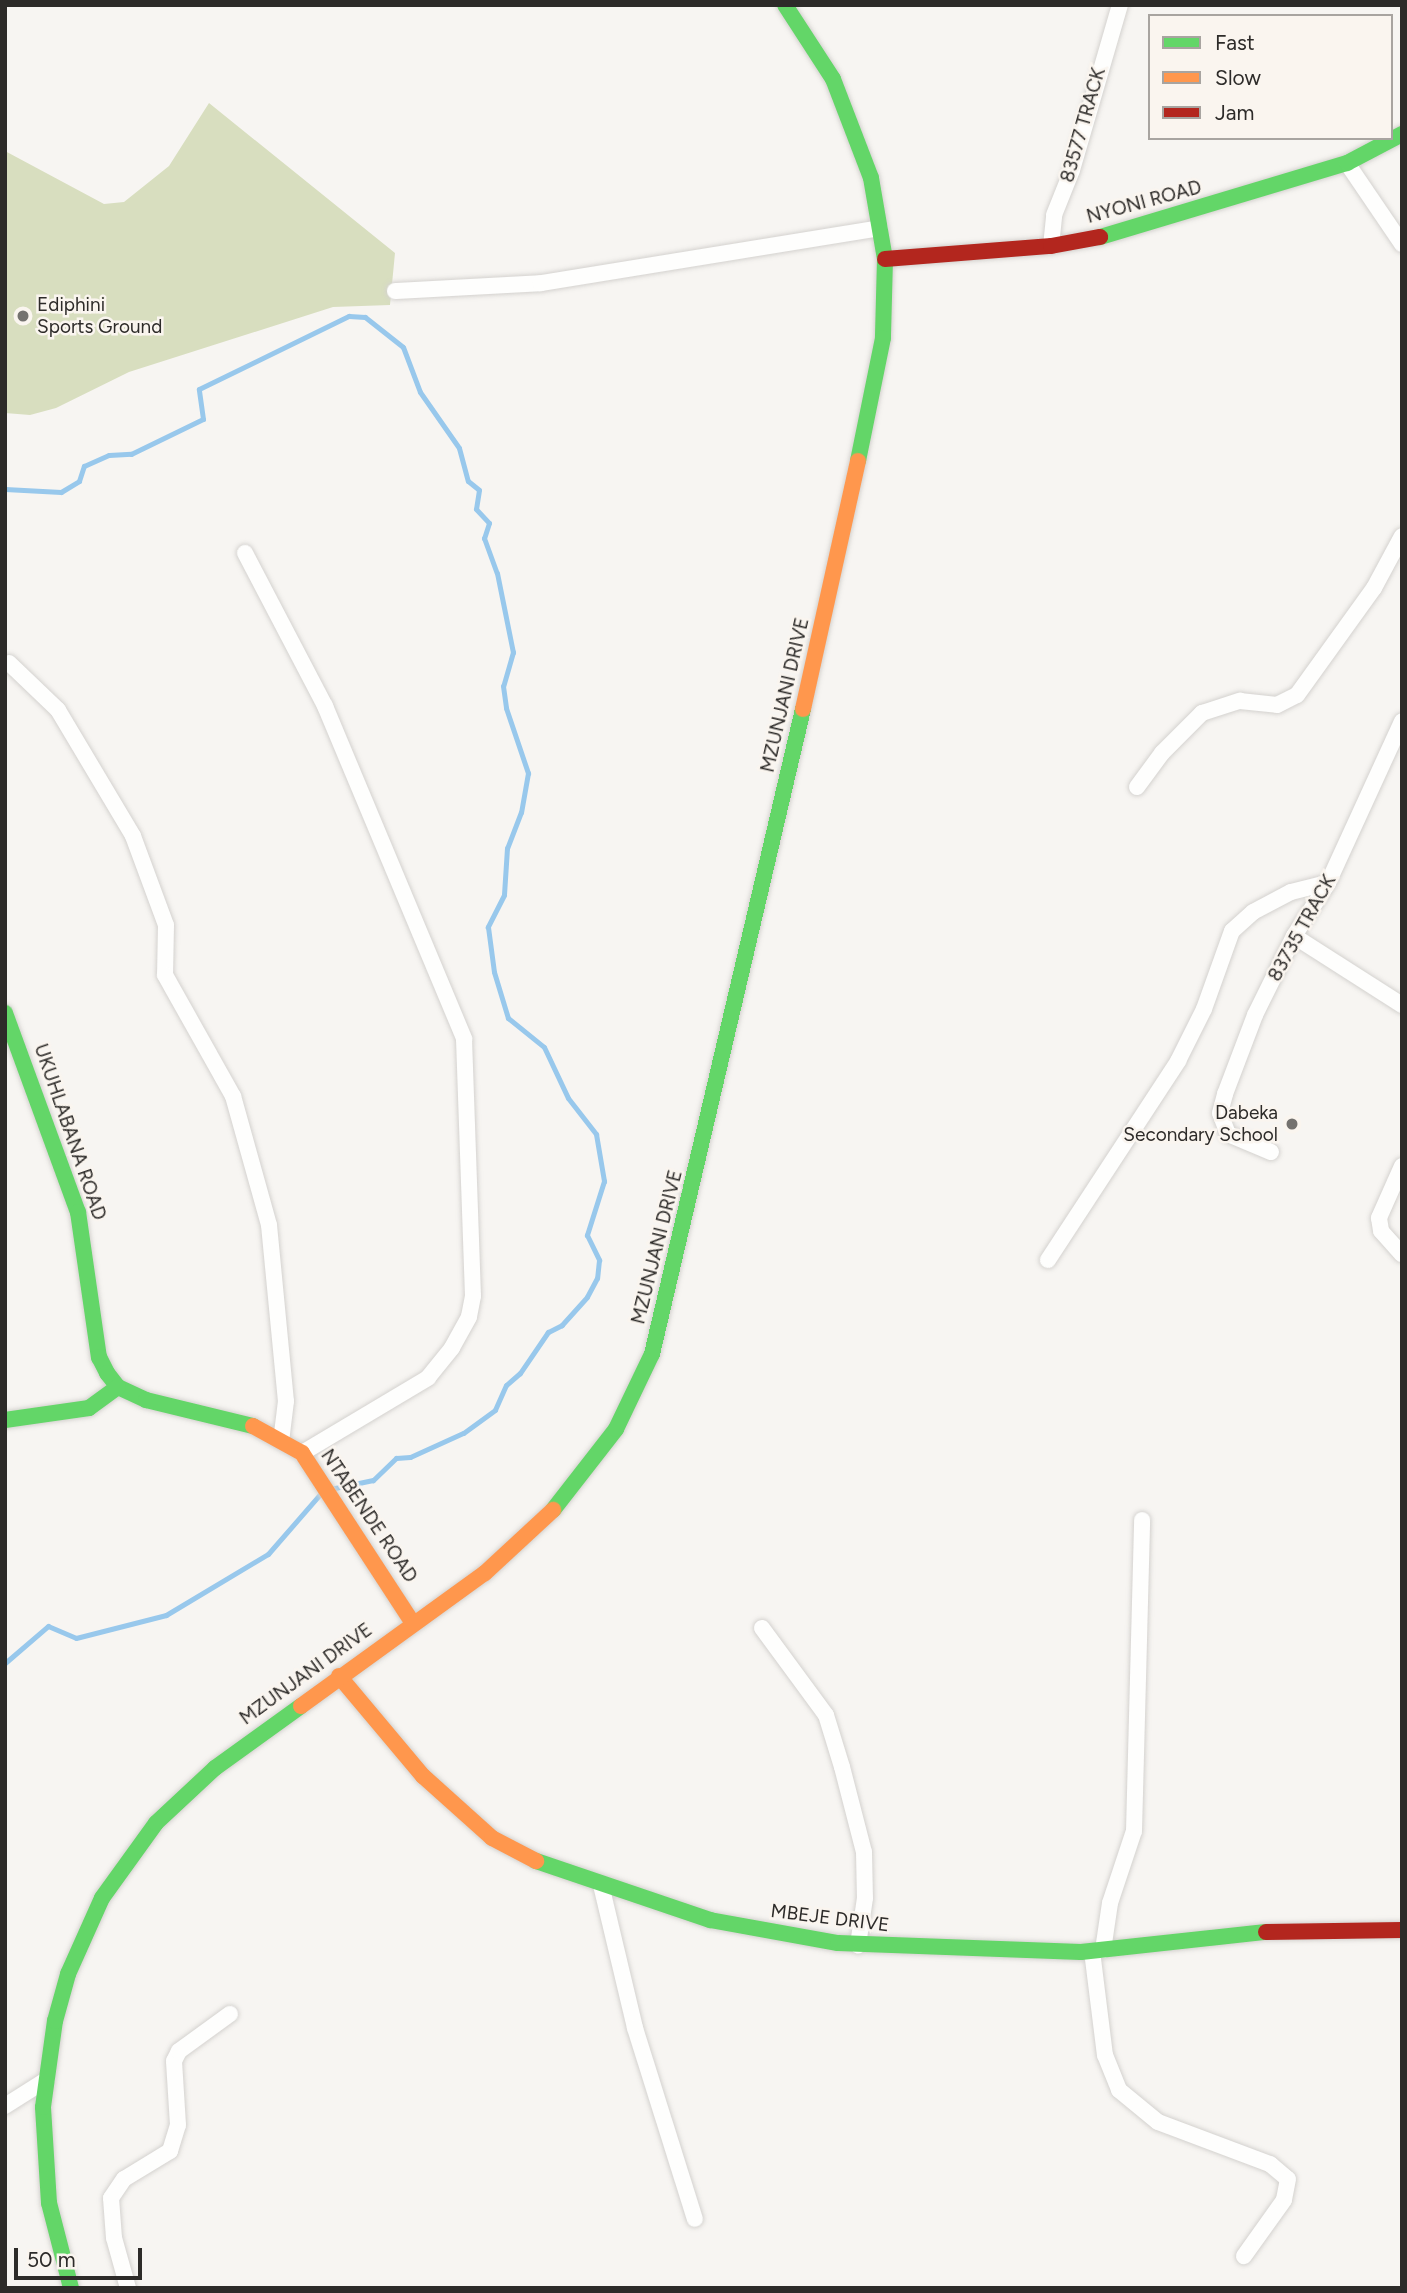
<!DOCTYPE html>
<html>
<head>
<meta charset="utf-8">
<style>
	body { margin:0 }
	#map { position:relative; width:1407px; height:2293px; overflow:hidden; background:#f7f5f2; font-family:Figtree,sans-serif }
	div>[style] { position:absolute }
	.green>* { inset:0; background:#d8debf }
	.stream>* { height:5px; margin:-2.5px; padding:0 2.5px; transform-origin:2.5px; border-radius:2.5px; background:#98c8ec }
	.roads { filter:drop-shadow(0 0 2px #d4d2cf) drop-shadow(0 0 2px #d4d2cf) }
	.street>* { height:16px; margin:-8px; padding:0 8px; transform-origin:8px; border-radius:8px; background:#fefefd }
	.fast>* { height:16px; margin:-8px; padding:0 8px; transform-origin:8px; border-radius:8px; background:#63d668 }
	.slow>* { height:16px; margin:-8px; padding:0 8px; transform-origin:8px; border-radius:8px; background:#ff974d }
	.jam>* { height:16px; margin:-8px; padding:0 8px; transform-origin:8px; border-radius:8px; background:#b3261e }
	.dots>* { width:19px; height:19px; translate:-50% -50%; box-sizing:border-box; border:4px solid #faf5ef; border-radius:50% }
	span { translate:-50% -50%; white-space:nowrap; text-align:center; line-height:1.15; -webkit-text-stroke:5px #faf5ef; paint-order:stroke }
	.street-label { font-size:19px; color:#2d2b29 }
	.poi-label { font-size:19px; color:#2d2b29 }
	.left { translate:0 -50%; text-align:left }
	.right { translate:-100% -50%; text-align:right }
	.frame { position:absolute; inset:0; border:7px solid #2d2b29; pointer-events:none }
	.legend { position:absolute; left:1148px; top:14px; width:245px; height:126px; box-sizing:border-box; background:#faf5ef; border:2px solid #a8a4a0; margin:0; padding:9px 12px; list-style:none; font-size:21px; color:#2d2b29 }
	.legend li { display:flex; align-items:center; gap:14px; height:35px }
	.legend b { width:35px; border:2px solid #a8a4a0 }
	.scale { position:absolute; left:14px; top:2248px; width:128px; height:32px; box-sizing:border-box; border:4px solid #2d2b29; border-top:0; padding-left:9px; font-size:21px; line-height:24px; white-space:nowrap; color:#2d2b29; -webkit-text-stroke:5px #faf5ef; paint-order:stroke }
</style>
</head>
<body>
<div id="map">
	<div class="green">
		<i style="clip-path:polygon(209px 103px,395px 253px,390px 305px,333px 307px,129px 372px,56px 408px,30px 415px,5px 413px,5px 151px,104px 204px,124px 202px,169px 166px)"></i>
	</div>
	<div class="stream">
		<i style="left:5px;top:489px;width:56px;rotate:3.1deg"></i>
		<i style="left:61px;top:492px;width:21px;rotate:-31deg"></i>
		<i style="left:79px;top:481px;width:16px;rotate:-72deg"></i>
		<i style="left:84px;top:466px;width:27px;rotate:-24deg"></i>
		<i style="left:109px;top:455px;width:22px;rotate:-3deg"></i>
		<i style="left:131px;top:454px;width:80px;rotate:-25.9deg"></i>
		<i style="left:203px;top:419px;width:30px;rotate:-98deg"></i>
		<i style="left:199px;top:389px;width:167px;rotate:-26deg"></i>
		<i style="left:349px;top:316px;width:16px;rotate:4deg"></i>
		<i style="left:365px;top:317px;width:48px;rotate:38.3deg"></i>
		<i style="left:403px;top:347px;width:48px;rotate:69.3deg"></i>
		<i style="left:420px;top:392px;width:68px;rotate:55.1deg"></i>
		<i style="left:459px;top:448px;width:34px;rotate:75deg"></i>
		<i style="left:468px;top:481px;width:14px;rotate:39deg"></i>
		<i style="left:479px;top:490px;width:19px;rotate:99deg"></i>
		<i style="left:476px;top:509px;width:19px;rotate:47deg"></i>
		<i style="left:489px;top:523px;width:16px;rotate:108deg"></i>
		<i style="left:484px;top:538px;width:37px;rotate:70deg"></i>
		<i style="left:497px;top:573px;width:81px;rotate:78.6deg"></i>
		<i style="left:513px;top:652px;width:35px;rotate:106deg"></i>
		<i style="left:503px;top:686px;width:22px;rotate:82deg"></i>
		<i style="left:506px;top:708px;width:69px;rotate:71.3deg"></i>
		<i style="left:528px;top:773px;width:40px;rotate:100deg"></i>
		<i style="left:521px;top:812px;width:39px;rotate:111deg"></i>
		<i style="left:507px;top:848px;width:47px;rotate:93.7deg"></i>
		<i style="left:504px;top:895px;width:36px;rotate:117deg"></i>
		<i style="left:488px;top:927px;width:45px;rotate:82.4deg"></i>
		<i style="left:494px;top:972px;width:48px;rotate:73.1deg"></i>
		<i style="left:508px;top:1018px;width:46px;rotate:38.9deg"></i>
		<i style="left:544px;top:1047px;width:56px;rotate:64.8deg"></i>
		<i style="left:568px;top:1098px;width:46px;rotate:52.1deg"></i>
		<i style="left:596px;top:1134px;width:48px;rotate:80.3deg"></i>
		<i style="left:604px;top:1181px;width:57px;rotate:107.5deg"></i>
		<i style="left:587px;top:1235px;width:28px;rotate:64deg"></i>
		<i style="left:599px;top:1260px;width:18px;rotate:96deg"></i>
		<i style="left:597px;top:1278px;width:21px;rotate:118deg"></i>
		<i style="left:587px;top:1297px;width:38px;rotate:132deg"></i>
		<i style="left:562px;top:1325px;width:16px;rotate:153deg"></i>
		<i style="left:548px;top:1332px;width:50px;rotate:124.3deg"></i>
		<i style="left:520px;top:1373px;width:18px;rotate:139deg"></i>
		<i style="left:506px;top:1385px;width:27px;rotate:114deg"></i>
		<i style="left:495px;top:1410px;width:39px;rotate:144deg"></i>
		<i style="left:463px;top:1433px;width:58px;rotate:155.6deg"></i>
		<i style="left:410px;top:1457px;width:14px;rotate:176deg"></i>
		<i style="left:396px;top:1458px;width:32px;rotate:136deg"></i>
		<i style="left:373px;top:1480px;width:40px;rotate:168deg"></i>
		<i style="left:5px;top:1663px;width:57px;rotate:-40.7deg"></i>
		<i style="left:48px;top:1626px;width:30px;rotate:23deg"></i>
		<i style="left:76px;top:1638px;width:93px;rotate:-14.3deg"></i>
		<i style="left:166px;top:1615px;width:119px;rotate:-30.9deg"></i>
		<i style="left:268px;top:1554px;width:81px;rotate:-49deg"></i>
	</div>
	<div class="roads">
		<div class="street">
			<i style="left:1347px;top:163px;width:98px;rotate:55.8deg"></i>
			<i style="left:1051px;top:246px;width:31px;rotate:-84deg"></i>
			<i style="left:1054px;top:215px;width:48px;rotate:-68.2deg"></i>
			<i style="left:1072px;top:170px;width:172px;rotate:-73.8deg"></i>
			<i style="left:395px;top:291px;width:146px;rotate:-3.1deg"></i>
			<i style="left:541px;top:283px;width:343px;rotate:-9.2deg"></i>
			<i style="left:245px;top:553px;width:173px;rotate:62.4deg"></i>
			<i style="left:325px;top:706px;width:361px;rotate:67.3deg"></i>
			<i style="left:464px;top:1039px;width:257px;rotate:88deg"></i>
			<i style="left:473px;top:1296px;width:21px;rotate:101deg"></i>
			<i style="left:469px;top:1317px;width:35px;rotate:119deg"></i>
			<i style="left:452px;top:1348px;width:38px;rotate:129deg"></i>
			<i style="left:428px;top:1378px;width:147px;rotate:149.2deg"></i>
			<i style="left:9px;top:663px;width:68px;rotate:43.8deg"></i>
			<i style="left:58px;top:710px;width:147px;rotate:59.2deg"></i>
			<i style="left:133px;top:836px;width:95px;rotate:69.7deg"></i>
			<i style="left:166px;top:925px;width:50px;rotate:91.1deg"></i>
			<i style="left:165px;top:975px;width:139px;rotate:60.7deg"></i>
			<i style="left:233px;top:1096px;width:134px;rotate:74.4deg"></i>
			<i style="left:269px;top:1225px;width:177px;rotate:84.5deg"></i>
			<i style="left:286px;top:1401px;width:38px;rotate:97deg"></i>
			<i style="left:1137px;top:787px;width:42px;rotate:-53.7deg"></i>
			<i style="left:1162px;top:753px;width:57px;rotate:-45deg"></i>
			<i style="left:1202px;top:713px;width:40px;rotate:-18deg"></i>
			<i style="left:1240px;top:701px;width:37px;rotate:6deg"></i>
			<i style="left:1277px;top:705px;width:22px;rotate:-27deg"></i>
			<i style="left:1297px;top:695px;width:132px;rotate:-54.3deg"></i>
			<i style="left:1374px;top:588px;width:59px;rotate:-61.7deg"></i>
			<i style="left:1294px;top:936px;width:128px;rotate:32.6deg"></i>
			<i style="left:1271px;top:1152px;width:47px;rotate:-157.3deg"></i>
			<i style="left:1228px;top:1134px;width:22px;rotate:-111deg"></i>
			<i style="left:1220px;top:1113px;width:20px;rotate:-75deg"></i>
			<i style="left:1225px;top:1094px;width:85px;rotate:-69.2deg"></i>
			<i style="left:1255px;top:1015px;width:88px;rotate:-63.7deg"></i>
			<i style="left:1294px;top:936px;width:63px;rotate:-57.3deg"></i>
			<i style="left:1328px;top:883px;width:178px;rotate:-65.4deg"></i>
			<i style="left:1402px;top:1166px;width:57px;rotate:113.9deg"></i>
			<i style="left:1379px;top:1218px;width:13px;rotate:81deg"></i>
			<i style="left:1381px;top:1231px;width:31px;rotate:48deg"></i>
			<i style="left:1048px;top:1260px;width:238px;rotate:-56.8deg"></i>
			<i style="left:1178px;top:1061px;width:58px;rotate:-63.4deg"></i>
			<i style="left:1204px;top:1009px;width:83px;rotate:-70.3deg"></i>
			<i style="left:1232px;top:931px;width:28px;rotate:-42deg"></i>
			<i style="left:1253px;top:912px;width:43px;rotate:-27.8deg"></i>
			<i style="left:1291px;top:892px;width:38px;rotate:-14deg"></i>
			<i style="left:762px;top:1628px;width:108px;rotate:53.7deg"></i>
			<i style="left:826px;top:1715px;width:54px;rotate:72.9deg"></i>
			<i style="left:842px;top:1767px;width:88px;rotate:75.5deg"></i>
			<i style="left:864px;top:1852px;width:46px;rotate:88.8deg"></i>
			<i style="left:865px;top:1898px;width:48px;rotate:98.5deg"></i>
			<i style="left:601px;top:1885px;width:147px;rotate:76.6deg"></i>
			<i style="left:635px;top:2028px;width:200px;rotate:72.6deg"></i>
			<i style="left:1103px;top:1950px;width:48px;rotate:-81.5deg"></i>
			<i style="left:1110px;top:1903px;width:76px;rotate:-71.6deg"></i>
			<i style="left:1134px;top:1831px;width:311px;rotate:-88.5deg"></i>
			<i style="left:1092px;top:1951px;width:105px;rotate:82.9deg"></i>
			<i style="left:1105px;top:2055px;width:38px;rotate:68deg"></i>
			<i style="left:1119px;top:2090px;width:50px;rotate:39.4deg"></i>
			<i style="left:1158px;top:2122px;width:120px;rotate:20.6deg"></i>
			<i style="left:1270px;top:2164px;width:23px;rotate:40deg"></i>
			<i style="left:1288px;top:2179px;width:21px;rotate:101deg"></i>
			<i style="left:1284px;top:2200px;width:69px;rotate:125.5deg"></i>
			<i style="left:5px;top:2106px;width:49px;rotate:-32.4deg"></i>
			<i style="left:128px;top:2288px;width:52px;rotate:-105.6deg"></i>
			<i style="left:114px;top:2238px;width:40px;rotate:-94.3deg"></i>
			<i style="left:111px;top:2198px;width:23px;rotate:-56deg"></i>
			<i style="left:124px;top:2179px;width:54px;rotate:-31.3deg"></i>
			<i style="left:170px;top:2151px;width:27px;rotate:-73deg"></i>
			<i style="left:178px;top:2125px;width:64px;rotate:-93.6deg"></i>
			<i style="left:174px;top:2061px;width:11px;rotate:-63deg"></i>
			<i style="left:179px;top:2051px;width:63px;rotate:-36deg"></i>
		</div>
		<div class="fast">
			<i style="left:785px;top:5px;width:88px;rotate:57deg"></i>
			<i style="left:833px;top:79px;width:106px;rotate:69deg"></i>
			<i style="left:871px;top:178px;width:82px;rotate:80.2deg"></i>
			<i style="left:885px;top:259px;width:79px;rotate:91.5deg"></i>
			<i style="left:883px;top:338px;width:126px;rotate:101.5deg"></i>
			<i style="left:1100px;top:237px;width:258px;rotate:-16.7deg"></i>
			<i style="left:1347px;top:163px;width:62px;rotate:-27.8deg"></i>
			<i style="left:5px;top:1013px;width:212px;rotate:69.9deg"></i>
			<i style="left:78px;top:1212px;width:147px;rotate:81.8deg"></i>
			<i style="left:99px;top:1357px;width:18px;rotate:63deg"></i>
			<i style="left:107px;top:1373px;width:18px;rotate:52deg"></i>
			<i style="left:118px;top:1387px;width:31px;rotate:25deg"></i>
			<i style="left:146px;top:1400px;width:110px;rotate:13.7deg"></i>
			<i style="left:5px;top:1420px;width:85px;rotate:-8.1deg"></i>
			<i style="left:89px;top:1408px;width:36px;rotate:-36deg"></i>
			<i style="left:553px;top:1510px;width:103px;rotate:-52.1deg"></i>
			<i style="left:616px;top:1429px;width:83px;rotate:-64.4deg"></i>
			<i style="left:652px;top:1354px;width:662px;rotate:-76.82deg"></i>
			<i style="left:536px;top:1861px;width:184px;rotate:18.7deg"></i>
			<i style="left:710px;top:1920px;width:130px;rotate:10.2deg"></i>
			<i style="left:838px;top:1943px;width:243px;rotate:2.1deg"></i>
			<i style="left:1081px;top:1952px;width:186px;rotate:-6.2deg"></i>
			<i style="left:71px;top:2288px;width:88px;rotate:-104.5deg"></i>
			<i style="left:49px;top:2203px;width:96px;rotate:-93.6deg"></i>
			<i style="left:43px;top:2107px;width:87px;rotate:-82.1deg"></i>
			<i style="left:55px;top:2021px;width:49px;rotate:-74.5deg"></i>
			<i style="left:68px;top:1974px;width:83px;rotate:-65.9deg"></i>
			<i style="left:102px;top:1898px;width:92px;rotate:-54.2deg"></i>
			<i style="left:156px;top:1823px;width:81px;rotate:-43deg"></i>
			<i style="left:215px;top:1768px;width:106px;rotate:-35.8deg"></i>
		</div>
		<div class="slow">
			<i style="left:803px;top:709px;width:254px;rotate:-77.5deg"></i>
			<i style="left:253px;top:1426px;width:56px;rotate:28.9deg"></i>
			<i style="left:302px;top:1453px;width:203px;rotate:56.9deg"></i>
			<i style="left:339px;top:1676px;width:131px;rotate:50deg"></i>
			<i style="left:423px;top:1776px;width:93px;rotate:41.9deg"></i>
			<i style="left:492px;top:1838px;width:50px;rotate:27.6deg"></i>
			<i style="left:301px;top:1706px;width:227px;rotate:-35.9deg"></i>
			<i style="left:485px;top:1573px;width:93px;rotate:-42.8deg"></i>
		</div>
		<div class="jam">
			<i style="left:885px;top:259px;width:167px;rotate:-4.5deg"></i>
			<i style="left:1051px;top:246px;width:50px;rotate:-10.4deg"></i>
			<i style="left:1266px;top:1932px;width:136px;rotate:-0.8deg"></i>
		</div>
	</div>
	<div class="dots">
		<i style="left:23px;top:316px;background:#74726f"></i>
		<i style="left:1292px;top:1124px;background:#74726f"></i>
	</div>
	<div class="street-label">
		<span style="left:1083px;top:125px;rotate:-74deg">83577 TRACK</span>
		<span style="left:1144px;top:202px;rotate:-15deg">NYONI ROAD</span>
		<span style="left:785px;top:695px;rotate:-77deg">MZUNJANI DRIVE</span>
		<span style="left:1302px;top:928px;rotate:-61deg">83735 TRACK</span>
		<span style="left:70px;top:1132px;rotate:71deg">UKUHLABANA ROAD</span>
		<span style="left:657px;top:1247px;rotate:-76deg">MZUNJANI DRIVE</span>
		<span style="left:369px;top:1516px;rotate:56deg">NTABENDE ROAD</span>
		<span style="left:306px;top:1674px;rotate:-36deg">MZUNJANI DRIVE</span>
		<span style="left:830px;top:1918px;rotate:7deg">MBEJE DRIVE</span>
	</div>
	<div class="poi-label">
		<span class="left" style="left:37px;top:316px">Ediphini<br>Sports Ground</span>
		<span class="right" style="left:1278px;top:1124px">Dabeka<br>Secondary School</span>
	</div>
	<div class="frame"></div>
	<ul class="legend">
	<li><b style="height:9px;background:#63d668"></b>Fast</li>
	<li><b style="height:9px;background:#ff974d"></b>Slow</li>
	<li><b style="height:9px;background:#b3261e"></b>Jam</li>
	</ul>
	<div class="scale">50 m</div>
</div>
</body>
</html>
